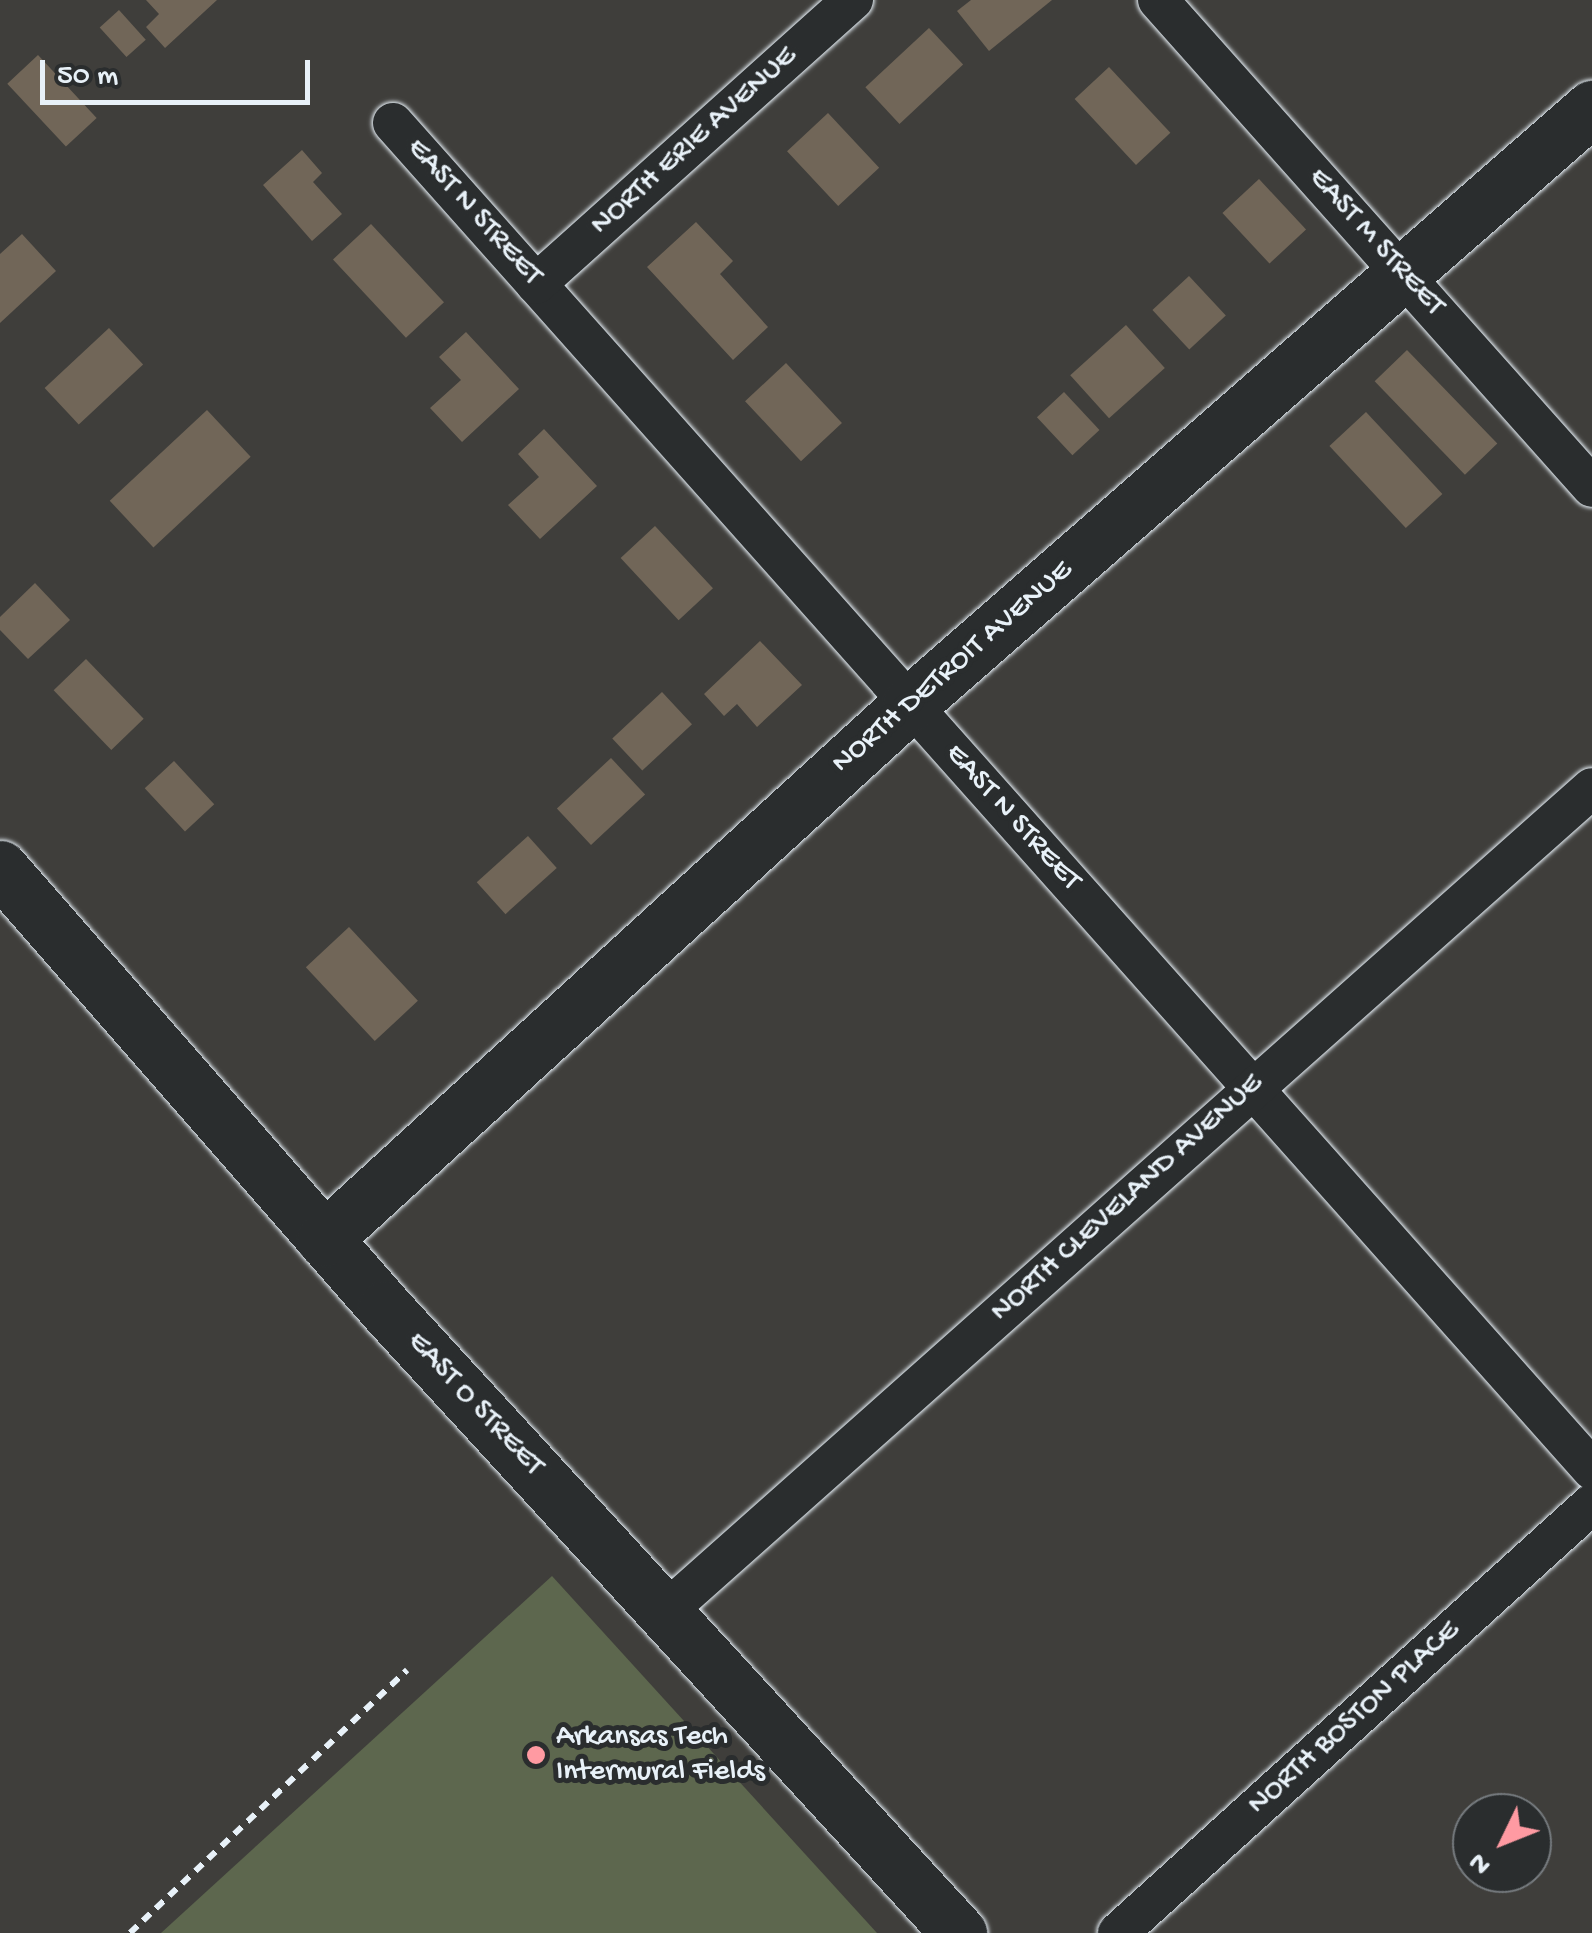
<!DOCTYPE html>
<html>
<head>
<meta charset="utf-8">
<style>
	body { margin:0 }
	#map { position:relative; width:1592px; height:1933px; overflow:hidden; background:#3f3e3b; font-family:"Gochi Hand",sans-serif }
	div>[style] { position:absolute }
	.green>* { inset:0; background:#5d674e }
	.building>* { inset:0; background:#716658; transform-origin:0 0 }
	.path>* { height:6px; margin-top:-3px; transform-origin:0; background:repeating-linear-gradient(90deg,#e8f1f8 0 10px,transparent 0 18px) }
	.roads { filter:drop-shadow(0 0 2px #e8f1f8) drop-shadow(0 0 2px #e8f1f8) }
	.street>* { height:40px; margin:-20px; padding:0 20px; transform-origin:20px; border-radius:20px; background:#2a2d2e }
	.secondary>* { height:55px; margin:-27.5px; padding:0 27.5px; transform-origin:27.5px; border-radius:27.5px; background:#2a2d2e }
	.dots>* { width:28px; height:28px; translate:-50% -50%; box-sizing:border-box; border:5px solid #2a2d2e; border-radius:50% }
	span { translate:-50% -50%; white-space:nowrap; text-align:center; line-height:1.15; -webkit-text-stroke:10px #2a2d2e; paint-order:stroke }
	.street-label { font-size:30px; color:#e8f1f8 }
	.poi-label { font-size:30px; color:#e8f1f8 }
	.left { translate:0 -50%; text-align:left }
	.north { position:absolute; left:1452px; top:1793px; width:100px; height:100px; box-sizing:border-box; background:#2a2d2e; border:2px solid #767b7f; border-radius:50%; rotate:227deg; font-size:28px; font-weight:700; line-height:40px; text-align:center; color:#e8f1f8 }
	.north::after { content:''; display:block; margin:auto; width:35px; height:45px; background:#ff9aa2; clip-path:polygon(50% 0,100% 100%,50% 72%,0 100%) }
	.scale { position:absolute; left:40px; top:60px; width:270px; height:45px; box-sizing:border-box; border:5px solid #e8f1f8; border-top:0; padding-left:12px; font-size:30px; line-height:35px; white-space:nowrap; color:#e8f1f8; -webkit-text-stroke:8px #2a2d2e; paint-order:stroke }
</style>
</head>
<body>
<div id="map">
	<div class="green">
		<i style="clip-path:polygon(552px 1576px,877px 1933px,161px 1933px)"></i>
	</div>
	<div class="building">
		<i style="clip-path:polygon(146px 0,217px 0,165px 48px,146px 27px,159px 14px)"></i>
		<i style="clip-path:polygon(971px 0,1052px 0,989px 51px,957px 11px)"></i>
		<i style="left:119px;top:10px;width:40px;height:26px;rotate:48deg"></i>
		<i style="left:929px;top:28px;width:50px;height:87px;rotate:47deg"></i>
		<i style="left:38px;top:55px;width:86px;height:42px;rotate:47deg"></i>
		<i style="left:1109px;top:67px;width:90px;height:47px;rotate:47deg"></i>
		<i style="left:828px;top:113px;width:75px;height:56px;rotate:47deg"></i>
		<i style="clip-path:polygon(302px 150px,322px 173px,313px 182px,342px 214px,312px 241px,263px 185px)"></i>
		<i style="left:1259px;top:179px;width:69px;height:50px;rotate:47deg"></i>
		<i style="clip-path:polygon(696px 222px,733px 261px,720px 274px,768px 327px,733px 360px,647px 267px)"></i>
		<i style="left:371px;top:224px;width:107px;height:52px;rotate:47deg"></i>
		<i style="clip-path:polygon(22px 234px,56px 271px,0 323px,0 254px)"></i>
		<i style="left:1189px;top:276px;width:54px;height:50px;rotate:47deg"></i>
		<i style="left:1126px;top:325px;width:58px;height:75px;rotate:48deg"></i>
		<i style="left:109px;top:328px;width:50px;height:88px;rotate:47deg"></i>
		<i style="clip-path:polygon(466px 332px,519px 389px,462px 442px,430px 408px,461px 380px,439px 357px)"></i>
		<i style="left:1407px;top:350px;width:130px;height:45px;rotate:46deg"></i>
		<i style="left:786px;top:363px;width:82px;height:56px;rotate:47deg"></i>
		<i style="left:1064px;top:392px;width:52px;height:37px;rotate:47deg"></i>
		<i style="left:207px;top:410px;width:64px;height:133px;rotate:47deg"></i>
		<i style="left:1366px;top:412px;width:112px;height:50px;rotate:47deg"></i>
		<i style="clip-path:polygon(544px 429px,597px 486px,540px 539px,508px 505px,539px 477px,518px 454px)"></i>
		<i style="left:655px;top:526px;width:85px;height:47px;rotate:47deg"></i>
		<i style="clip-path:polygon(35px 583px,70px 620px,28px 659px,0 630px,0 617px)"></i>
		<i style="clip-path:polygon(760px 641px,802px 685px,757px 727px,737px 704px,724px 716px,704px 694px)"></i>
		<i style="left:86px;top:659px;width:83px;height:45px;rotate:46deg"></i>
		<i style="left:662px;top:692px;width:44px;height:68px;rotate:47deg"></i>
		<i style="left:611px;top:758px;width:50px;height:74px;rotate:47deg"></i>
		<i style="left:174px;top:761px;width:59px;height:40px;rotate:47deg"></i>
		<i style="left:528px;top:836px;width:43px;height:69px;rotate:48deg"></i>
		<i style="left:349px;top:927px;width:101px;height:59px;rotate:47deg"></i>
	</div>
	<div class="path">
		<i style="left:130px;top:1933px;width:382px;rotate:-43.5deg"></i>
	</div>
	<div class="roads">
		<div class="street">
			<i style="left:1158px;top:0;width:652px;rotate:48.29deg"></i>
			<i style="left:393px;top:123px;width:1803px;rotate:48.31deg"></i>
			<i style="left:536px;top:284px;width:426px;rotate:-41.9deg"></i>
			<i style="left:665px;top:1612px;width:1240px;rotate:-41.63deg"></i>
			<i style="left:1118px;top:1933px;width:639px;rotate:-42.15deg"></i>
		</div>
		<div class="secondary">
			<i style="left:0;top:868px;width:585px;rotate:48.81deg"></i>
			<i style="left:385px;top:1308px;width:849px;rotate:47.44deg"></i>
			<i style="left:324px;top:1239px;width:793px;rotate:-42.4deg"></i>
			<i style="left:910px;top:704px;width:906px;rotate:-41.15deg"></i>
		</div>
	</div>
	<div class="dots">
		<i style="left:536px;top:1755px;background:#ff9aa2"></i>
	</div>
	<div class="street-label">
		<span style="left:695px;top:142px;rotate:-42deg">NORTH ERIE AVENUE</span>
		<span style="left:473px;top:213px;rotate:48deg">EAST N STREET</span>
		<span style="left:1375px;top:243px;rotate:48deg">EAST M STREET</span>
		<span style="left:953px;top:668px;rotate:-41deg">NORTH DETROIT AVENUE</span>
		<span style="left:1012px;top:818px;rotate:48deg">EAST N STREET</span>
		<span style="left:1128px;top:1199px;rotate:-42deg">NORTH CLEVELAND AVENUE</span>
		<span style="left:474px;top:1405px;rotate:47deg">EAST O STREET</span>
		<span style="left:1355px;top:1719px;rotate:-42deg">NORTH BOSTON PLACE</span>
	</div>
	<div class="poi-label">
		<span class="left" style="left:556px;top:1755px">Arkansas Tech<br>Intermural Fields</span>
	</div>
	<div class="north">N</div>
	<div class="scale">50 m</div>
</div>
</body>
</html>
